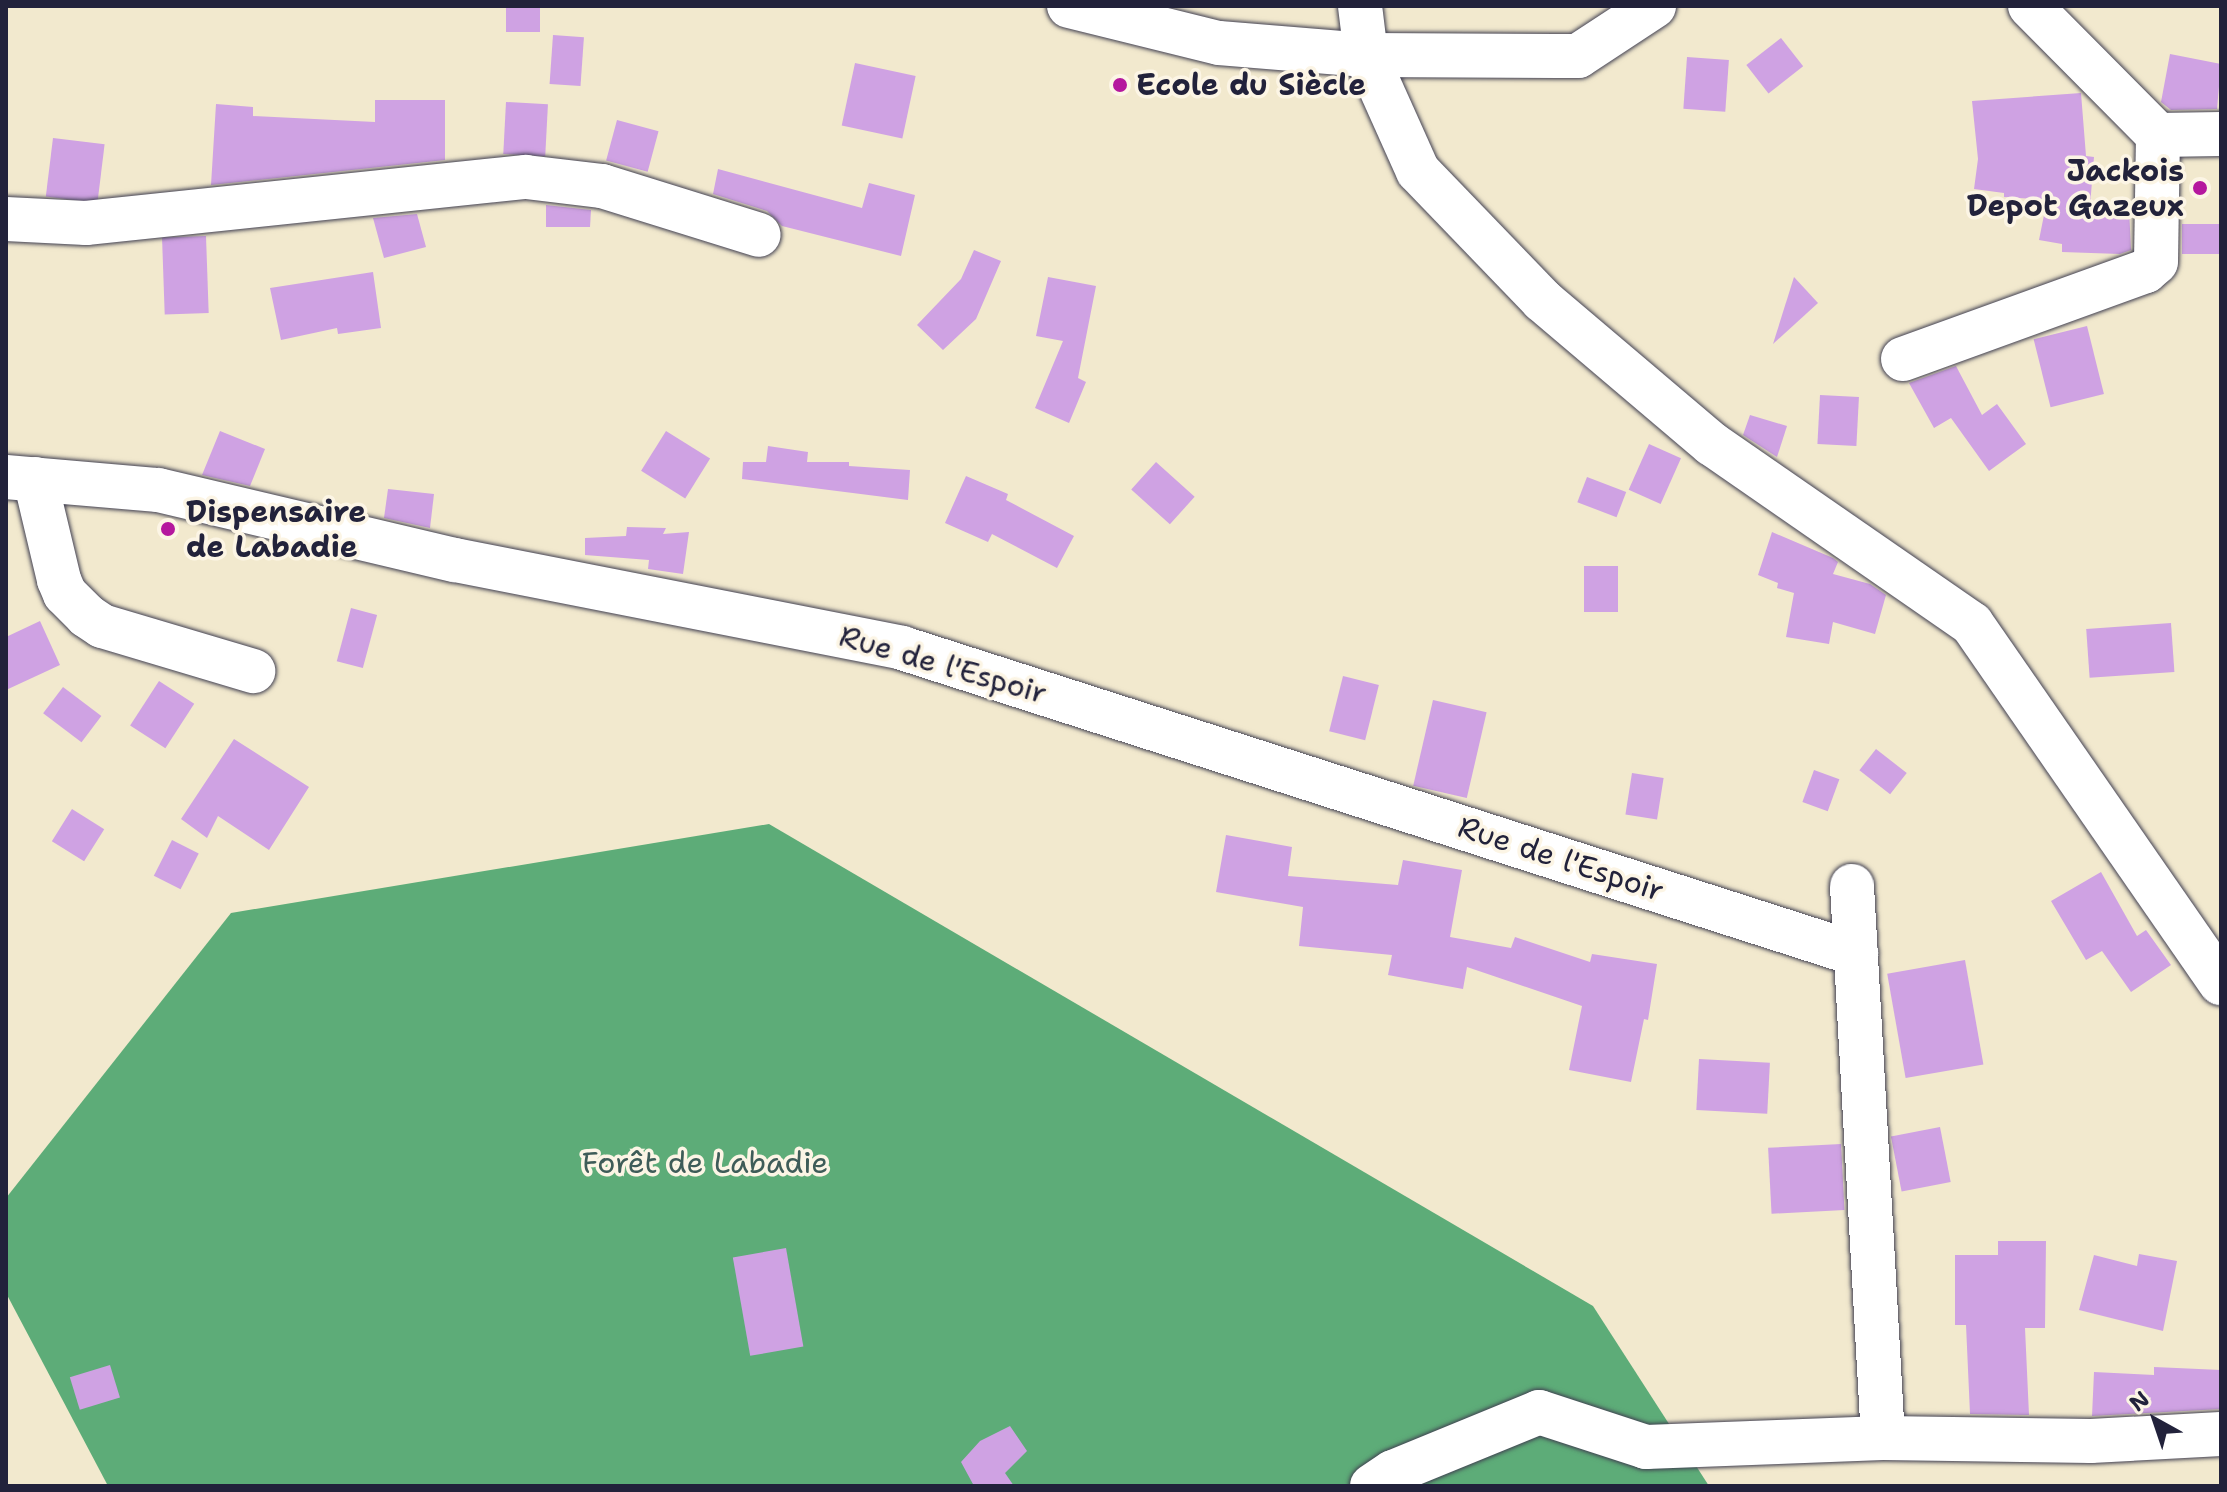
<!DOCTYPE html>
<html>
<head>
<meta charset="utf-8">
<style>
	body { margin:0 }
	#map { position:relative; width:2227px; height:1492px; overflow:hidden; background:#f2e9ce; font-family:"Shantell Sans",sans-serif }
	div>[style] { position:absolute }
	.forest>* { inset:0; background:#5dac78 }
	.building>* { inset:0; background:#cfa2e3; transform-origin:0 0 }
	.roads { filter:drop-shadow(0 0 2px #414051) drop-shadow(0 0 2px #414051) }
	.minor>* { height:44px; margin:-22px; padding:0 22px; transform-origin:22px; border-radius:22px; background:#fff }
	.dots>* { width:22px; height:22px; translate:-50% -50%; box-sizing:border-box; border:4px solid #fcf5e5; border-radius:50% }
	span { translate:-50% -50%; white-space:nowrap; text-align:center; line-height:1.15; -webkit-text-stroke:7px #fcf5e5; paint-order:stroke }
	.poi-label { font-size:30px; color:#22223b; font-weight:700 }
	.left { translate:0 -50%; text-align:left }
	.right { translate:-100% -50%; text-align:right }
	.street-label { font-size:30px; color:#22223b }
	.park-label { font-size:30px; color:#3e5c58 }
	.frame { position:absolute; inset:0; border:8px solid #22223b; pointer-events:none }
	.north { position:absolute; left:2115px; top:1380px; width:80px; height:80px; -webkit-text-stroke:6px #fcf5e5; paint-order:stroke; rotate:320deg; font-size:22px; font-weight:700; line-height:32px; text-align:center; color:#22223b }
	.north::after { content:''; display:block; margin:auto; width:28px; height:36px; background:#22223b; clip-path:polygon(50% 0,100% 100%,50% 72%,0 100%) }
</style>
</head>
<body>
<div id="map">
	<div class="forest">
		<i style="clip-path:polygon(769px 824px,1593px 1306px,1709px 1486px,108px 1486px,6px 1293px,6px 1198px,231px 913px)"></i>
	</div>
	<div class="building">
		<i style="left:506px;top:6px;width:34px;height:26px"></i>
		<i style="left:553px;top:35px;width:31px;height:49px;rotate:4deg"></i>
		<i style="left:1781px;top:38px;width:36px;height:44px;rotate:52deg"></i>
		<i style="clip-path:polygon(2170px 54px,2221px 64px,2217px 109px,2171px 110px,2161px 102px)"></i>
		<i style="left:1687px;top:57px;width:42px;height:52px;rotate:4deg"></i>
		<i style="left:855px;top:63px;width:62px;height:64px;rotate:12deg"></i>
		<i style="clip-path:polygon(2081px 93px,2086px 156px,2094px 157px,2090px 206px,2129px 208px,2131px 250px,2120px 254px,2062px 252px,2062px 244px,2039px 240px,2047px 200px,2004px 197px,2004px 193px,1974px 189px,1978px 159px,1972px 101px)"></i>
		<i style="clip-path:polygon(375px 100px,445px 100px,445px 160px,211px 185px,216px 104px,253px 107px,253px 116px,375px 122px)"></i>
		<i style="left:506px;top:102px;width:42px;height:52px;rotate:3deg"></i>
		<i style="left:617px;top:120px;width:43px;height:42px;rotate:15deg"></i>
		<i style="left:53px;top:138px;width:52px;height:59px;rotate:7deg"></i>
		<i style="clip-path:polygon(718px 169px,862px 208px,869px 183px,915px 195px,901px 256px,782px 226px,767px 211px,713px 194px)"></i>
		<i style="clip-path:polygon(546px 205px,591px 210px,590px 227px,546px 227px)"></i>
		<i style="clip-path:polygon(417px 214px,426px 247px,384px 258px,373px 218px)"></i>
		<i style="left:2221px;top:224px;width:30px;height:39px;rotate:90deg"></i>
		<i style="left:206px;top:236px;width:77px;height:44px;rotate:88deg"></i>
		<i style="clip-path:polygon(974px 250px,1001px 261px,976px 319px,943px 350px,917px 325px,961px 279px)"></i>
		<i style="clip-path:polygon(373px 272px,381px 328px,338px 334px,337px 328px,281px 340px,270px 288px)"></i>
		<i style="clip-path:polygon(1048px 277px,1096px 286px,1078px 378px,1086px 382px,1069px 423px,1035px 408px,1063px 341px,1036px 336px)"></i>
		<i style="clip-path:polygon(1794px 277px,1818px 303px,1773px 344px)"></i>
		<i style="left:2087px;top:326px;width:70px;height:55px;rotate:76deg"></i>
		<i style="clip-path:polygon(1956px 366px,1982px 415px,1997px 404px,2026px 444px,1989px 471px,1951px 418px,1934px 428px,1909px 383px)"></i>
		<i style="left:1820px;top:395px;width:39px;height:49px;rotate:3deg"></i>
		<i style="clip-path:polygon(1750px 415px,1787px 426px,1777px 457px,1743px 435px)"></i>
		<i style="clip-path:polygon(220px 431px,265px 449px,250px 486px,202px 475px)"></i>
		<i style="left:666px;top:431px;width:52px;height:47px;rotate:32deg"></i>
		<i style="left:1649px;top:444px;width:35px;height:50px;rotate:24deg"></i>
		<i style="clip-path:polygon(768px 446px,808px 452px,807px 462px,849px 462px,849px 466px,910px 470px,908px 500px,742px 479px,743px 462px,766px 462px)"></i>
		<i style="left:1156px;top:462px;width:52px;height:37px;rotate:42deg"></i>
		<i style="clip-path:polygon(966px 476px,1008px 494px,1006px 500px,1074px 536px,1057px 568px,992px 534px,988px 542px,945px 523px)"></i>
		<i style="left:1587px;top:477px;width:42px;height:27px;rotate:21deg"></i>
		<i style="clip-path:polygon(388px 489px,434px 494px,430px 528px,384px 518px)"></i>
		<i style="clip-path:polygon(627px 527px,666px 528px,663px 534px,689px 532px,683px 574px,648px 569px,649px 560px,585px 555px,585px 538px,626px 536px)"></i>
		<i style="clip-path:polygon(1772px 532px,1833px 558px,1838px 562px,1833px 574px,1870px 584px,1886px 595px,1875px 634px,1833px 622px,1829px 644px,1786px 637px,1794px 593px,1777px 588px,1778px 583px,1758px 575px)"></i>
		<i style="left:1584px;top:566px;width:34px;height:46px"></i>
		<i style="left:351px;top:608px;width:27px;height:55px;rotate:15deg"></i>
		<i style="clip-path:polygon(40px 621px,60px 665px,6px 690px,6px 637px)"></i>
		<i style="left:2171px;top:623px;width:49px;height:85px;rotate:86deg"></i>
		<i style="left:1343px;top:676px;width:37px;height:57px;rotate:14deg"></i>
		<i style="left:159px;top:681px;width:42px;height:53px;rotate:33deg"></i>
		<i style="left:63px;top:687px;width:48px;height:33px;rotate:37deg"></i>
		<i style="left:1433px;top:700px;width:55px;height:88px;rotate:13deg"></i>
		<i style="clip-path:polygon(234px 739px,309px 787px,269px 850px,218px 816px,207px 838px,181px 819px)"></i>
		<i style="left:1876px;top:749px;width:39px;height:27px;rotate:38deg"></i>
		<i style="left:1814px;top:770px;width:27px;height:34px;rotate:20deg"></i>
		<i style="left:1632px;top:773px;width:32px;height:42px;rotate:9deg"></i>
		<i style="left:72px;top:809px;width:38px;height:38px;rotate:32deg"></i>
		<i style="clip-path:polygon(1226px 835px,1292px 847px,1288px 876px,1398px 885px,1403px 860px,1462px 870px,1450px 937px,1511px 948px,1515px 937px,1590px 962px,1592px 954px,1657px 964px,1648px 1020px,1644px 1019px,1631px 1082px,1569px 1070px,1582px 1006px,1467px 967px,1463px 989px,1388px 975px,1392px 955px,1299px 946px,1303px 907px,1216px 892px)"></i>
		<i style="left:172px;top:840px;width:30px;height:40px;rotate:27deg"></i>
		<i style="clip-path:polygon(2101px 872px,2137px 936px,2146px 930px,2171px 965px,2131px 992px,2102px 951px,2086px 960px,2051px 901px)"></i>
		<i style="left:1965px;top:960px;width:106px;height:79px;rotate:80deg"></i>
		<i style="left:1699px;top:1059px;width:71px;height:51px;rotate:3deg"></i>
		<i style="left:1940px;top:1127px;width:56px;height:50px;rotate:79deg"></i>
		<i style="left:1841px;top:1144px;width:66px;height:73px;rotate:87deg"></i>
		<i style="clip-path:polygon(1998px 1241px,2046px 1241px,2045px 1328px,2025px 1328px,2029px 1415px,1970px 1414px,1966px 1325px,1955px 1325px,1955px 1255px,1998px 1255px)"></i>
		<i style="left:786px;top:1248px;width:100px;height:54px;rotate:80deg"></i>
		<i style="clip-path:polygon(2139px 1254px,2177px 1261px,2163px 1331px,2079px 1310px,2094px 1255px,2137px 1266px)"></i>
		<i style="left:110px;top:1365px;width:34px;height:42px;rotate:73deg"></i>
		<i style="clip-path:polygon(2154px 1367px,2221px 1370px,2221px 1409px,2092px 1416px,2094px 1372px,2154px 1375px)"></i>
		<i style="clip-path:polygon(1010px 1426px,1027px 1451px,1005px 1473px,1014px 1486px,974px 1486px,961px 1462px,980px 1441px)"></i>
	</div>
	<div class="roads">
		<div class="minor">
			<i style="left:1069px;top:6px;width:154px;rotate:13.9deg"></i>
			<i style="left:1219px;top:43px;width:147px;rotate:4.7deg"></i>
			<i style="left:1366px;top:55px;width:212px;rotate:0.3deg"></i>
			<i style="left:1578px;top:56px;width:91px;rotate:-33.3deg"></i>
			<i style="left:1360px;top:6px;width:49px;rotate:83deg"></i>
			<i style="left:1366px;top:55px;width:127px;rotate:65.9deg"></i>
			<i style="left:1418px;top:171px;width:179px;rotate:46.1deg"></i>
			<i style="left:1542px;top:300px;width:223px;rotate:40.3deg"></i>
			<i style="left:1712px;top:444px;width:316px;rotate:34.7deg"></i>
			<i style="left:1972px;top:624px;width:437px;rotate:55.3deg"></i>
			<i style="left:2030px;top:6px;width:182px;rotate:45.2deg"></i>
			<i style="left:2158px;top:135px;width:63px;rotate:-0.9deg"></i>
			<i style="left:6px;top:219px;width:80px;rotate:2.9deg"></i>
			<i style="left:86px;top:223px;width:442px;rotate:-6deg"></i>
			<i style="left:526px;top:177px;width:77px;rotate:6.8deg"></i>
			<i style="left:602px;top:186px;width:164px;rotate:17.3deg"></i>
			<i style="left:1903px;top:359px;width:258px;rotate:-19.9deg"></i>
			<i style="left:2146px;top:271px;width:13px;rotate:-42deg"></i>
			<i style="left:2156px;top:262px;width:127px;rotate:-89.1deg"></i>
			<i style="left:6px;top:477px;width:153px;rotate:4.9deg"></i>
			<i style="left:158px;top:490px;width:305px;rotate:13.3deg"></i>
			<i style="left:455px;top:560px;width:456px;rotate:11.1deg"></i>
			<i style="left:902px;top:648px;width:1002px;rotate:17.78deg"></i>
			<i style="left:35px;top:479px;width:104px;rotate:76.6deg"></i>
			<i style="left:59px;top:580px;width:15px;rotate:67deg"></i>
			<i style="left:65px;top:594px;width:31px;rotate:45deg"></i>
			<i style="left:87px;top:616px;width:18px;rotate:34deg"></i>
			<i style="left:102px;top:626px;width:158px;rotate:16.6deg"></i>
			<i style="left:1852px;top:886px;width:553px;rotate:86.79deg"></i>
			<i style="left:1372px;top:1486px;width:25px;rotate:-34deg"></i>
			<i style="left:1393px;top:1472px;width:158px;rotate:-22.3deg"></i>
			<i style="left:1539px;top:1412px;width:113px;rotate:18.1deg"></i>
			<i style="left:1646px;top:1447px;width:237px;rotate:-2.2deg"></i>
			<i style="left:1883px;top:1438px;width:208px;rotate:0.8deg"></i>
			<i style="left:2091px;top:1441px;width:130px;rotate:-3.1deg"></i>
		</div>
	</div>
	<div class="dots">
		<i style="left:1120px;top:85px;background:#b5179e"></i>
		<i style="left:2200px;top:188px;background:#b5179e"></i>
		<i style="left:168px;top:529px;background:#b5179e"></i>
	</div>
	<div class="poi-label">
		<span class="left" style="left:1136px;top:85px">Ecole du Siècle</span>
		<span class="right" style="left:2184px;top:188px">Jackois<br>Depot Gazeux</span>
		<span class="left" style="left:186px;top:529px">Dispensaire<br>de Labadie</span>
	</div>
	<div class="street-label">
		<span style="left:943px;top:665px;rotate:16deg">Rue de l'Espoir</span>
		<span style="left:1561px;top:859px;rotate:18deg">Rue de l'Espoir</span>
	</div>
	<div class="park-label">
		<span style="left:705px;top:1163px">Forêt de Labadie</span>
	</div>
	<div class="frame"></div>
	<div class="north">N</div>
</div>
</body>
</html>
